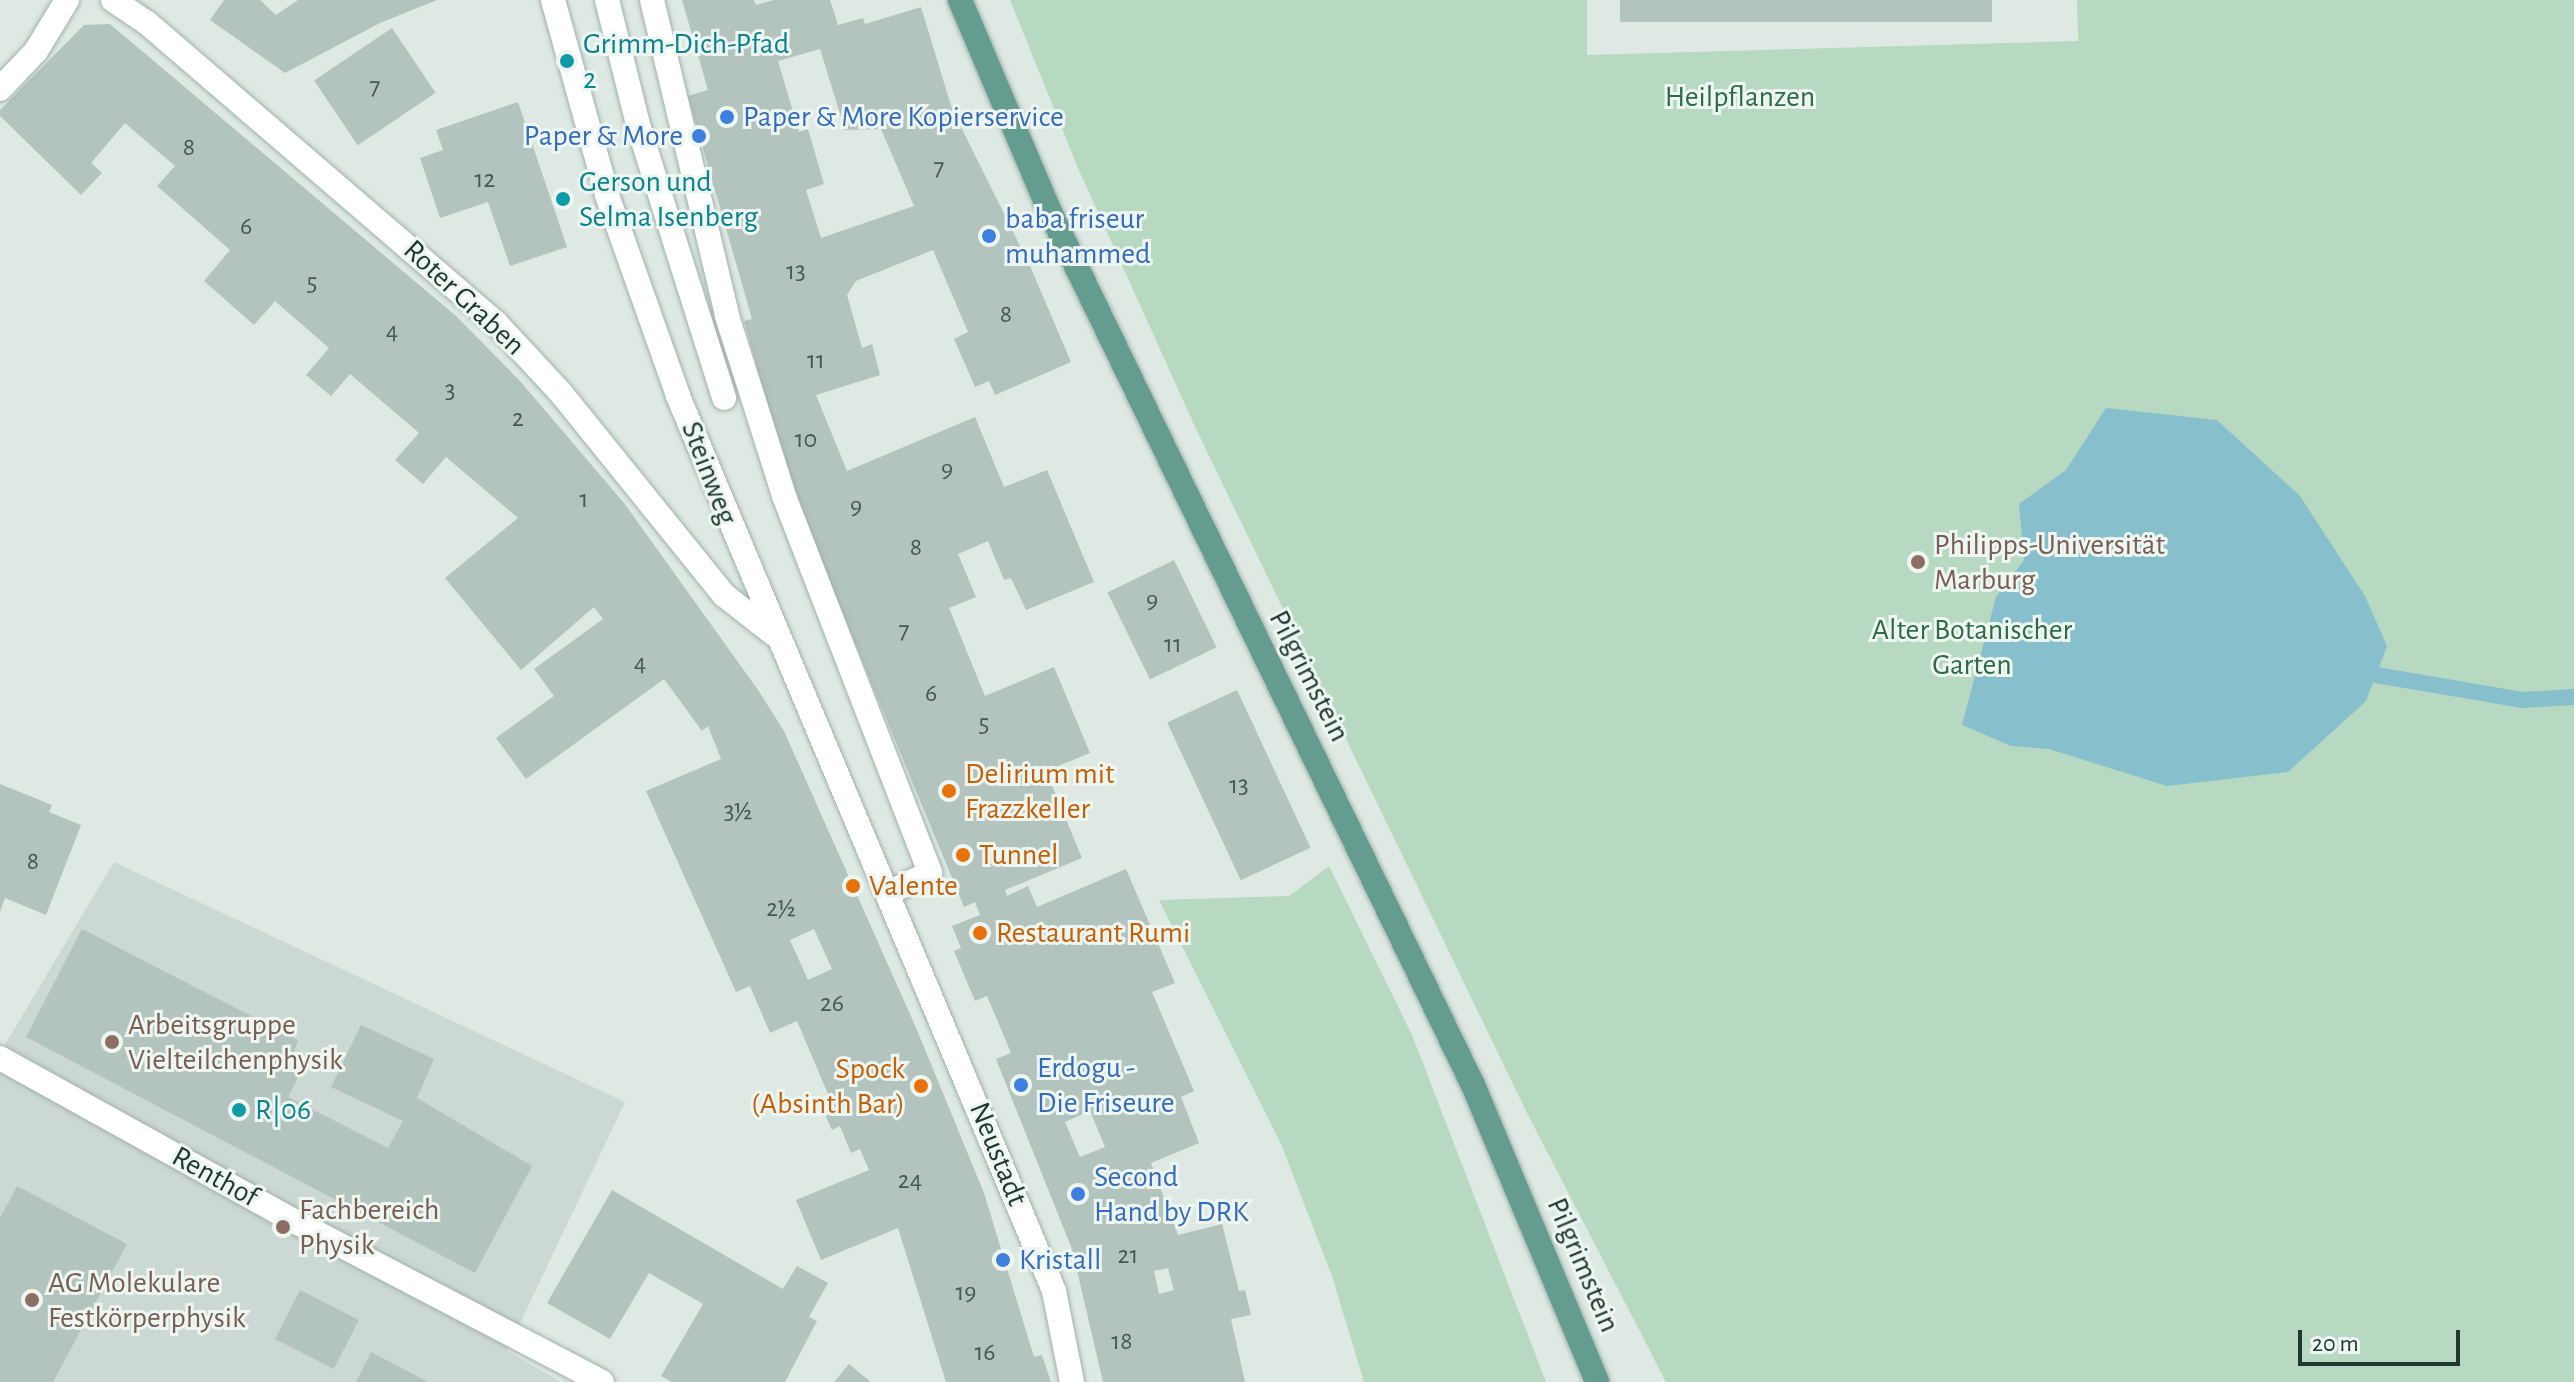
<!DOCTYPE html>
<html>
<head>
<meta charset="utf-8">
<style>
	body { margin:0 }
	#map { position:relative; width:2574px; height:1382px; overflow:hidden; background:#dee9e4; font-family:"Alegreya Sans",sans-serif }
	div>[style] { position:absolute }
	.built>* { inset:0; background:#ccd8d3 }
	.green>* { inset:0; background:#b7d9c1 }
	.water>* { inset:0; background:#87c0cc }
	.stream>* { height:16px; margin:-8px; padding:0 8px; transform-origin:8px; border-radius:8px; background:#87c0cc }
	.building>* { inset:0; background:#b3c3bd; transform-origin:0 0 }
	.roads { filter:drop-shadow(0 0 2px #a1b0ab) drop-shadow(0 0 2px #a1b0ab) }
	.minor>* { height:24px; margin:-12px; padding:0 12px; transform-origin:12px; border-radius:12px; background:#fff }
	.major>* { height:24px; margin:-12px; padding:0 12px; transform-origin:12px; border-radius:12px; background:#649c8f }
	.dots>* { width:22px; height:22px; translate:-50% -50%; box-sizing:border-box; border:4px solid #eef6f2; border-radius:50% }
	span { translate:-50% -50%; white-space:nowrap; text-align:center; line-height:1.15; -webkit-text-stroke:6px #eef6f2; paint-order:stroke }
	.number-label { font-size:26px; color:#455a55 }
	.number-label span { -webkit-text-stroke-width:0 }
	.culture-label { font-size:30px; color:#0d838f }
	.left { translate:0 -50%; text-align:left }
	.park-label { font-size:30px; color:#2d6c47 }
	.shop-label { font-size:30px; color:#366cbe }
	.right { translate:-100% -50%; text-align:right }
	.street-label { font-size:30px; color:#203732 }
	.education-label { font-size:30px; color:#785e54 }
	.food-label { font-size:30px; color:#c56008 }
	.scale { position:absolute; left:2298px; top:1330px; width:162px; height:36px; box-sizing:border-box; border:4px solid #203732; border-top:0; padding-left:10px; font-size:24px; line-height:28px; white-space:nowrap; color:#203732; -webkit-text-stroke:6px #eef6f2; paint-order:stroke }
</style>
</head>
<body>
<div id="map">
	<div class="built">
		<i style="clip-path:polygon(114px 862px,625px 1102px,507px 1351px,561px 1382px,0 1382px,0 1053px)"></i>
	</div>
	<div class="green">
		<i style="clip-path:polygon(1010px 0,1587px 0,1587px 55px,2078px 41px,2077px 0,2574px 0,2574px 1382px,1666px 1382px,1526px 1111px,1197px 431px,1078px 168px)"></i>
		<i style="clip-path:polygon(1329px 866px,1412px 1035px,1546px 1382px,1364px 1382px,1332px 1276px,1281px 1144px,1159px 900px,1289px 896px)"></i>
	</div>
	<div class="water">
		<i style="clip-path:polygon(2106px 408px,2217px 420px,2300px 496px,2365px 596px,2387px 646px,2366px 701px,2288px 772px,2167px 786px,2049px 749px,2011px 746px,1962px 725px,1996px 597px,2024px 560px,2019px 504px,2066px 470px)"></i>
	</div>
	<div class="stream">
		<i style="left:2376px;top:675px;width:148px;rotate:9.7deg"></i>
		<i style="left:2522px;top:700px;width:52px;rotate:-3.3deg"></i>
	</div>
	<div class="building">
		<i style="clip-path:polygon(224px 0,260px 0,276px 15px,298px 0,437px 0,380px 23px,285px 73px,210px 20px)"></i>
		<i style="clip-path:polygon(evenodd,682px 0,754px 0,756px 5px,774px 0,830px 0,838px 25px,863px 18px,865px 24px,921px 7px,952px 109px,1030px 266px,1071px 362px,995px 395px,989px 381px,975px 387px,954px 339px,968px 332px,933px 250px,856px 281px,847px 295px,862px 348px,872px 344px,880px 375px,816px 395px,847px 471px,975px 417px,1004px 487px,1047px 470px,1094px 582px,1026px 610px,1011px 578px,1004px 580px,988px 541px,958px 554px,976px 597px,949px 608px,985px 696px,1054px 667px,1090px 753px,1046px 771px,1082px 858px,1005px 890px,1007px 896px,1028px 886px,1037px 907px,1126px 869px,1175px 983px,1152px 992px,1194px 1091px,1181px 1097px,1199px 1143px,1151px 1163px,1178px 1235px,1222px 1224px,1239px 1291px,1245px 1290px,1251px 1315px,1231px 1319px,1245px 1382px,1103px 1382px,1072px 1249px,996px 1059px,1011px 1053px,987px 996px,975px 1001px,954px 951px,961px 948px,952px 926px,980px 915px,975px 902px,964px 907px,793px 493px,744px 321px,752px 319px,688px 96px,708px 90px,682px 0,820px 49px,845px 130px,881px 129px,914px 206px,821px 238px,806px 190px,824px 184px,808px 129px,799px 132px,778px 61px,820px 49px,682px 0,1090px 1111px,1105px 1147px,1080px 1157px,1065px 1122px,1090px 1111px,682px 0,1168px 1268px,1174px 1290px,1159px 1294px,1154px 1271px,1168px 1268px)"></i>
		<i style="left:1620px;top:0;width:372px;height:22px"></i>
		<i style="clip-path:polygon(evenodd,110px 24px,456px 316px,520px 381px,624px 503px,758px 690px,784px 731px,917px 1030px,984px 1193px,1034px 1357px,1042px 1355px,1051px 1382px,946px 1382px,898px 1228px,821px 1260px,796px 1200px,869px 1170px,860px 1149px,851px 1153px,840px 1126px,832px 1130px,821px 1106px,831px 1101px,797px 1021px,770px 1033px,750px 986px,736px 992px,646px 791px,721px 759px,708px 726px,702px 731px,664px 679px,526px 779px,496px 738px,554px 696px,534px 669px,603px 619px,594px 607px,521px 670px,445px 578px,518px 518px,446px 457px,423px 484px,395px 460px,419px 433px,350px 374px,331px 396px,306px 375px,329px 348px,275px 301px,254px 325px,204px 281px,230px 250px,157px 186px,175px 166px,125px 123px,91px 163px,102px 173px,81px 195px,0 116px,0 110px,84px 25px,110px 24px,814px 929px,832px 969px,808px 980px,790px 940px,814px 929px)"></i>
		<i style="left:392px;top:28px;width:78px;height:94px;rotate:56deg"></i>
		<i style="clip-path:polygon(518px 102px,567px 247px,510px 266px,488px 202px,440px 218px,420px 158px,443px 150px,436px 130px)"></i>
		<i style="left:1174px;top:560px;width:97px;height:74px;rotate:64deg"></i>
		<i style="left:1237px;top:690px;width:174px;height:77px;rotate:65deg"></i>
		<i style="clip-path:polygon(0 784px,52px 805px,49px 812px,81px 825px,46px 915px,5px 898px,0 912px)"></i>
		<i style="clip-path:polygon(82px 929px,298px 1040px,292px 1058px,300px 1073px,288px 1097px,388px 1148px,403px 1121px,331px 1087px,361px 1025px,434px 1059px,417px 1098px,532px 1166px,475px 1273px,26px 1037px)"></i>
		<i style="clip-path:polygon(17px 1186px,127px 1244px,53px 1382px,0 1382px,0 1218px)"></i>
		<i style="clip-path:polygon(612px 1190px,783px 1289px,797px 1266px,828px 1283px,809px 1317px,817px 1321px,785px 1382px,672px 1382px,661px 1376px,703px 1304px,649px 1273px,610px 1339px,547px 1303px)"></i>
		<i style="left:300px;top:1290px;width:66px;height:55px;rotate:27deg"></i>
		<i style="clip-path:polygon(371px 1352px,428px 1382px,356px 1382px)"></i>
		<i style="clip-path:polygon(849px 1364px,871px 1382px,834px 1382px)"></i>
	</div>
	<div class="roads">
		<div class="minor">
			<i style="left:113px;top:0;width:40px;rotate:34deg"></i>
			<i style="left:146px;top:22px;width:462px;rotate:40.7deg"></i>
			<i style="left:496px;top:323px;width:96px;rotate:47.1deg"></i>
			<i style="left:561px;top:393px;width:260px;rotate:51.1deg"></i>
			<i style="left:724px;top:595px;width:63px;rotate:38deg"></i>
			<i style="left:553px;top:0;width:202px;rotate:74.5deg"></i>
			<i style="left:607px;top:195px;width:213px;rotate:70.5deg"></i>
			<i style="left:678px;top:396px;width:971px;rotate:67.21deg"></i>
			<i style="left:1054px;top:1291px;width:93px;rotate:78.8deg"></i>
			<i style="left:607px;top:0;width:132px;rotate:76deg"></i>
			<i style="left:639px;top:128px;width:283px;rotate:72.5deg"></i>
			<i style="left:652px;top:0;width:325px;rotate:76.6deg"></i>
			<i style="left:727px;top:316px;width:189px;rotate:72.4deg"></i>
			<i style="left:784px;top:496px;width:404px;rotate:68.8deg"></i>
			<i style="left:930px;top:873px;width:44px;rotate:154.6deg"></i>
			<i style="left:0;top:89px;width:52px;rotate:-46.5deg"></i>
			<i style="left:36px;top:51px;width:60px;rotate:-58.7deg"></i>
			<i style="left:0;top:1058px;width:338px;rotate:29deg"></i>
			<i style="left:296px;top:1222px;width:345px;rotate:27.6deg"></i>
		</div>
		<div class="major">
			<i style="left:960px;top:0;width:228px;rotate:67deg"></i>
			<i style="left:1049px;top:210px;width:972px;rotate:64.15deg"></i>
			<i style="left:1473px;top:1085px;width:322px;rotate:67.3deg"></i>
		</div>
	</div>
	<div class="dots">
		<i style="left:567px;top:61px;background:#0f9aa8"></i>
		<i style="left:727px;top:117px;background:#3f7fe0"></i>
		<i style="left:699px;top:136px;background:#3f7fe0"></i>
		<i style="left:563px;top:199px;background:#0f9aa8"></i>
		<i style="left:989px;top:236px;background:#3f7fe0"></i>
		<i style="left:1918px;top:562px;background:#8d6e63"></i>
		<i style="left:949px;top:791px;background:#e8710a"></i>
		<i style="left:963px;top:855px;background:#e8710a"></i>
		<i style="left:853px;top:886px;background:#e8710a"></i>
		<i style="left:980px;top:933px;background:#e8710a"></i>
		<i style="left:112px;top:1042px;background:#8d6e63"></i>
		<i style="left:1021px;top:1085px;background:#3f7fe0"></i>
		<i style="left:921px;top:1086px;background:#e8710a"></i>
		<i style="left:239px;top:1110px;background:#0f9aa8"></i>
		<i style="left:1078px;top:1194px;background:#3f7fe0"></i>
		<i style="left:283px;top:1227px;background:#8d6e63"></i>
		<i style="left:1003px;top:1260px;background:#3f7fe0"></i>
		<i style="left:32px;top:1300px;background:#8d6e63"></i>
	</div>
	<div class="number-label">
		<span style="left:375px;top:87px">7</span>
		<span style="left:189px;top:148px">8</span>
		<span style="left:939px;top:168px">7</span>
		<span style="left:485px;top:180px">12</span>
		<span style="left:246px;top:227px">6</span>
		<span style="left:796px;top:272px">13</span>
		<span style="left:312px;top:283px">5</span>
		<span style="left:1006px;top:315px">8</span>
		<span style="left:392px;top:332px">4</span>
		<span style="left:816px;top:361px">11</span>
		<span style="left:450px;top:391px">3</span>
		<span style="left:518px;top:419px">2</span>
		<span style="left:806px;top:440px">10</span>
		<span style="left:947px;top:470px">9</span>
		<span style="left:584px;top:500px">1</span>
		<span style="left:856px;top:507px">9</span>
		<span style="left:916px;top:548px">8</span>
		<span style="left:1152px;top:601px">9</span>
		<span style="left:904px;top:631px">7</span>
		<span style="left:1173px;top:645px">11</span>
		<span style="left:640px;top:664px">4</span>
		<span style="left:931px;top:694px">6</span>
		<span style="left:984px;top:724px">5</span>
		<span style="left:1239px;top:786px">13</span>
		<span style="left:738px;top:812px">3½</span>
		<span style="left:33px;top:862px">8</span>
		<span style="left:781px;top:909px">2½</span>
		<span style="left:832px;top:1004px">26</span>
		<span style="left:910px;top:1181px">24</span>
		<span style="left:1128px;top:1256px">21</span>
		<span style="left:966px;top:1293px">19</span>
		<span style="left:1122px;top:1342px">18</span>
		<span style="left:985px;top:1353px">16</span>
	</div>
	<div class="culture-label">
		<span class="left" style="left:583px;top:61px">Grimm-Dich-Pfad<br>2</span>
		<span class="left" style="left:579px;top:199px">Gerson und<br>Selma Isenberg</span>
		<span class="left" style="left:255px;top:1110px">R|06</span>
	</div>
	<div class="park-label">
		<span style="left:1740px;top:97px">Heilpflanzen</span>
		<span style="left:1972px;top:647px">Alter Botanischer<br>Garten</span>
	</div>
	<div class="shop-label">
		<span class="left" style="left:743px;top:117px">Paper &amp; More Kopierservice</span>
		<span class="right" style="left:683px;top:136px">Paper &amp; More</span>
		<span class="left" style="left:1005px;top:236px">baba friseur<br>muhammed</span>
		<span class="left" style="left:1037px;top:1085px">Erdogu -<br>Die Friseure</span>
		<span class="left" style="left:1094px;top:1194px">Second<br>Hand by DRK</span>
		<span class="left" style="left:1019px;top:1260px">Kristall</span>
	</div>
	<div class="street-label">
		<span style="left:464px;top:298px;rotate:43deg">Roter Graben</span>
		<span style="left:709px;top:473px;rotate:69deg">Steinweg</span>
		<span style="left:1309px;top:676px;rotate:63deg">Pilgrimstein</span>
		<span style="left:998px;top:1154px;rotate:68deg">Neustadt</span>
		<span style="left:215px;top:1177px;rotate:29deg">Renthof</span>
		<span style="left:1583px;top:1265px;rotate:67deg">Pilgrimstein</span>
	</div>
	<div class="education-label">
		<span class="left" style="left:1934px;top:562px">Philipps-Universität<br>Marburg</span>
		<span class="left" style="left:128px;top:1042px">Arbeitsgruppe<br>Vielteilchenphysik</span>
		<span class="left" style="left:299px;top:1227px">Fachbereich<br>Physik</span>
		<span class="left" style="left:48px;top:1300px">AG Molekulare<br>Festkörperphysik</span>
	</div>
	<div class="food-label">
		<span class="left" style="left:965px;top:791px">Delirium mit<br>Frazzkeller</span>
		<span class="left" style="left:979px;top:855px">Tunnel</span>
		<span class="left" style="left:869px;top:886px">Valente</span>
		<span class="left" style="left:996px;top:933px">Restaurant Rumi</span>
		<span class="right" style="left:905px;top:1086px">Spock<br>(Absinth Bar)</span>
	</div>
	<div class="scale">20 m</div>
</div>
</body>
</html>
